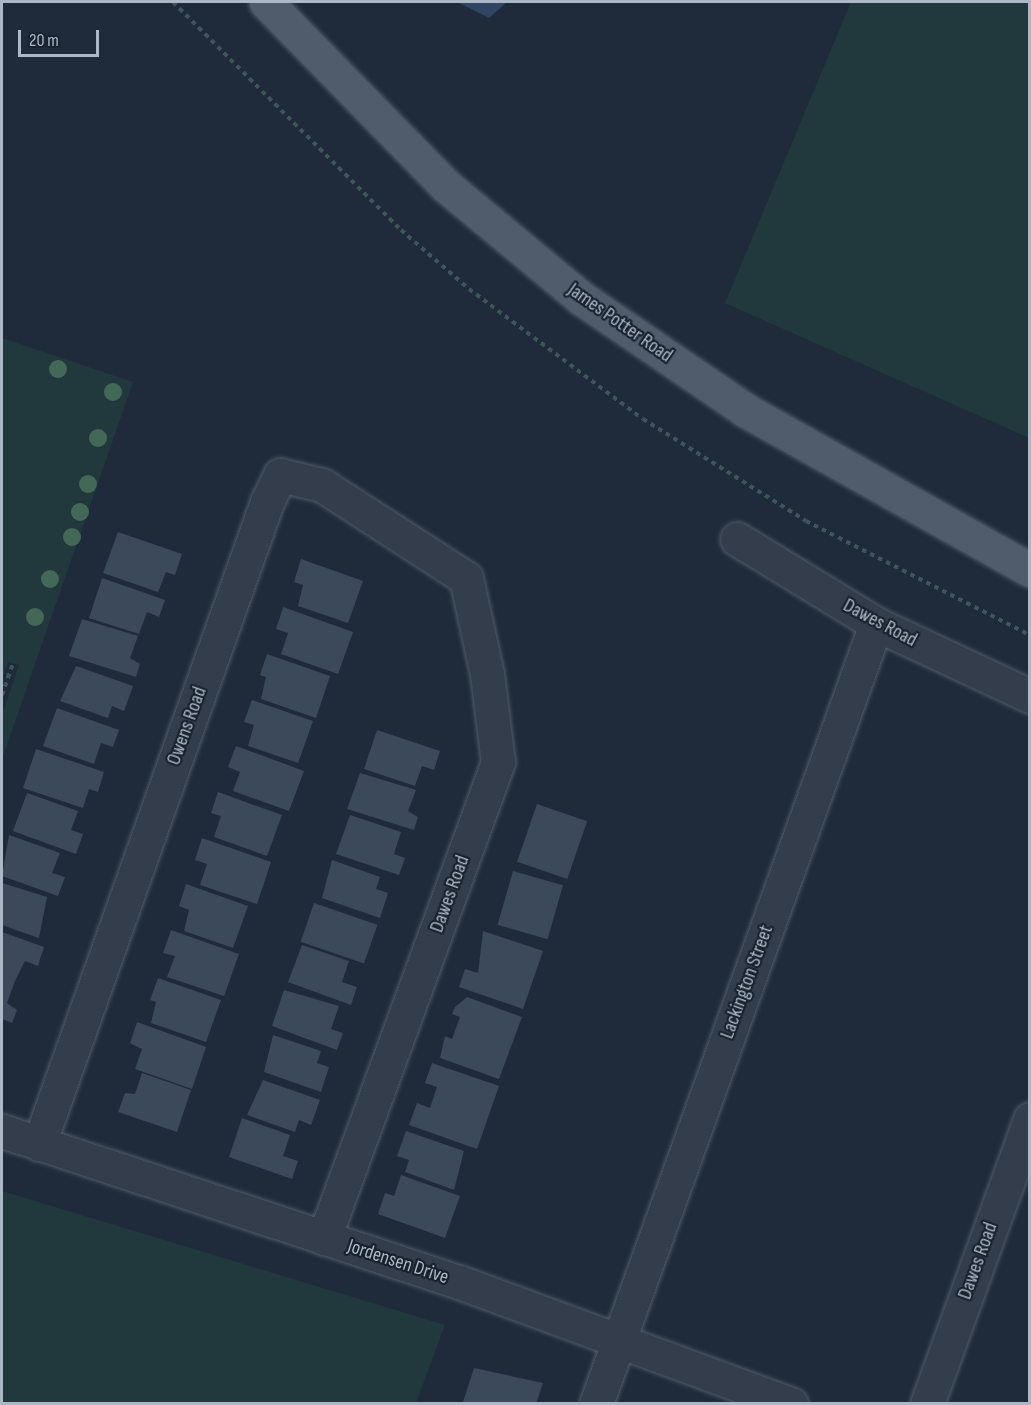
<!DOCTYPE html>
<html>
<head>
<meta charset="utf-8">
<style>
	body { margin:0 }
	#map { position:relative; width:1031px; height:1405px; overflow:hidden; background:#1f2b3b; font-family:"Sofia Sans Condensed",sans-serif }
	div>[style] { position:absolute }
	.green>* { inset:0; background:#21393c }
	.water>* { inset:0; background:#2f4562 }
	.building>* { inset:0; background:#3b495b; transform-origin:0 0 }
	.path>* { height:4px; margin-top:-2px; transform-origin:0; background:repeating-linear-gradient(90deg,#3f5659 0 4.5px,transparent 0 9px) }
	.roads { filter:drop-shadow(0 0 2px #505b68) drop-shadow(0 0 2px #505b68) }
	.minor>* { height:33px; margin:-16.5px; padding:0 16.5px; transform-origin:16.5px; border-radius:16.5px; background:#333d4b }
	.major>* { height:33px; margin:-16.5px; padding:0 16.5px; transform-origin:16.5px; border-radius:16.5px; background:#505c6b }
	.trees>* { width:18px; height:18px; margin:-9px; border-radius:50%; background:#446858 }
	span { translate:-50% -50%; white-space:nowrap; text-align:center; line-height:1.15; -webkit-text-stroke:4.5px #18222f; paint-order:stroke }
	.street-label { font-size:20px; color:#adb8c7 }
	.frame { position:absolute; inset:0; border:3px solid #adb8c7; pointer-events:none }
	.scale { position:absolute; left:18px; top:30px; width:81px; height:27px; box-sizing:border-box; border:3px solid #adb8c7; border-top:0; padding-left:8px; font-size:18px; line-height:21px; white-space:nowrap; color:#adb8c7; -webkit-text-stroke:4px #18222f; paint-order:stroke }
</style>
</head>
<body>
<div id="map">
	<div class="green">
		<i style="clip-path:polygon(851px 2px,1029px 2px,1029px 438px,725px 303px)"></i>
		<i style="clip-path:polygon(2px 338px,133px 382px,2px 759px,2px 715px,19px 665px,8px 662px,2px 679px)"></i>
		<i style="clip-path:polygon(2px 1191px,445px 1325px,416px 1403px,2px 1403px)"></i>
	</div>
	<div class="water">
		<i style="clip-path:polygon(457px 2px,507px 2px,489px 18px)"></i>
	</div>
	<div class="building">
		<i style="clip-path:polygon(118px 532px,182px 554px,175px 575px,166px 572px,158px 592px,103px 573px)"></i>
		<i style="clip-path:polygon(301px 559px,363px 581px,348px 623px,298px 606px,303px 585px,294px 582px)"></i>
		<i style="clip-path:polygon(102px 578px,165px 600px,159px 617px,147px 612px,139px 634px,89px 618px)"></i>
		<i style="clip-path:polygon(283px 607px,353px 632px,338px 674px,281px 654px,288px 633px,276px 629px)"></i>
		<i style="clip-path:polygon(82px 619px,138px 636px,130px 658px,140px 664px,136px 677px,69px 656px)"></i>
		<i style="clip-path:polygon(267px 654px,330px 676px,316px 718px,261px 699px,266px 677px,260px 675px)"></i>
		<i style="clip-path:polygon(76px 666px,133px 686px,124px 711px,112px 706px,108px 718px,60px 701px)"></i>
		<i style="clip-path:polygon(252px 700px,313px 721px,298px 763px,248px 746px,254px 725px,244px 722px)"></i>
		<i style="clip-path:polygon(57px 708px,119px 730px,113px 747px,101px 743px,94px 764px,43px 746px)"></i>
		<i style="clip-path:polygon(377px 730px,440px 751px,434px 770px,422px 766px,415px 786px,364px 769px)"></i>
		<i style="clip-path:polygon(236px 746px,304px 771px,289px 811px,233px 791px,240px 772px,228px 767px)"></i>
		<i style="clip-path:polygon(36px 749px,104px 772px,98px 792px,89px 789px,83px 808px,23px 788px)"></i>
		<i style="clip-path:polygon(360px 773px,416px 790px,408px 811px,418px 817px,414px 830px,347px 809px)"></i>
		<i style="clip-path:polygon(218px 792px,282px 815px,267px 856px,214px 837px,221px 816px,211px 813px)"></i>
		<i style="clip-path:polygon(27px 793px,78px 811px,71px 830px,83px 834px,76px 854px,13px 831px)"></i>
		<i style="left:537px;top:804px;width:53px;height:61px;rotate:19deg"></i>
		<i style="clip-path:polygon(350px 815px,401px 832px,394px 854px,405px 858px,399px 875px,336px 854px)"></i>
		<i style="clip-path:polygon(9px 835px,60px 853px,52px 873px,65px 877px,58px 896px,2px 876px)"></i>
		<i style="clip-path:polygon(202px 838px,271px 862px,257px 904px,200px 885px,207px 864px,195px 860px)"></i>
		<i style="clip-path:polygon(332px 860px,380px 877px,376px 889px,388px 893px,380px 918px,322px 898px)"></i>
		<i style="left:513px;top:871px;width:52px;height:56px;rotate:16deg"></i>
		<i style="clip-path:polygon(2px 883px,47px 897px,39px 938px,2px 925px)"></i>
		<i style="clip-path:polygon(186px 884px,248px 906px,233px 948px,184px 931px,189px 910px,179px 906px)"></i>
		<i style="left:314px;top:903px;width:67px;height:41px;rotate:19deg"></i>
		<i style="clip-path:polygon(171px 930px,239px 954px,224px 996px,167px 977px,175px 956px,163px 953px)"></i>
		<i style="clip-path:polygon(483px 931px,543px 951px,523px 1009px,459px 987px,465px 969px,478px 973px)"></i>
		<i style="clip-path:polygon(2px 932px,44px 947px,38px 966px,25px 961px,15px 981px,7px 1003px,17px 1010px,12px 1023px,2px 1019px)"></i>
		<i style="clip-path:polygon(302px 945px,349px 961px,342px 982px,357px 987px,351px 1005px,288px 982px)"></i>
		<i style="clip-path:polygon(158px 978px,221px 1000px,206px 1042px,151px 1023px,156px 1002px,150px 1000px)"></i>
		<i style="clip-path:polygon(284px 990px,339px 1006px,331px 1029px,343px 1033px,337px 1050px,272px 1026px)"></i>
		<i style="clip-path:polygon(467px 997px,522px 1017px,499px 1079px,440px 1058px,445px 1036px,452px 1039px,460px 1017px,452px 1014px,455px 1007px)"></i>
		<i style="clip-path:polygon(137px 1022px,206px 1047px,192px 1089px,135px 1069px,142px 1049px,130px 1043px)"></i>
		<i style="clip-path:polygon(273px 1035px,321px 1051px,317px 1063px,329px 1067px,321px 1092px,264px 1072px)"></i>
		<i style="clip-path:polygon(432px 1063px,499px 1086px,477px 1149px,409px 1125px,417px 1103px,430px 1108px,437px 1087px,425px 1083px)"></i>
		<i style="clip-path:polygon(142px 1073px,191px 1090px,177px 1132px,118px 1112px,125px 1093px,135px 1094px)"></i>
		<i style="clip-path:polygon(263px 1080px,320px 1100px,311px 1125px,299px 1120px,295px 1132px,247px 1115px)"></i>
		<i style="clip-path:polygon(242px 1118px,290px 1135px,283px 1156px,298px 1161px,292px 1179px,229px 1157px)"></i>
		<i style="clip-path:polygon(406px 1131px,464px 1151px,454px 1190px,405px 1172px,409px 1160px,397px 1156px)"></i>
		<i style="clip-path:polygon(401px 1175px,460px 1196px,445px 1238px,378px 1214px,385px 1193px,394px 1196px)"></i>
		<i style="clip-path:polygon(474px 1368px,543px 1383px,536px 1404px,463px 1402px)"></i>
	</div>
	<div class="path">
		<i style="left:173px;top:2px;width:322px;rotate:45deg"></i>
		<i style="left:401px;top:230px;width:90px;rotate:40.9deg"></i>
		<i style="left:469px;top:289px;width:217px;rotate:36.8deg"></i>
		<i style="left:643px;top:419px;width:192px;rotate:32deg"></i>
		<i style="left:806px;top:521px;width:251px;rotate:27deg"></i>
		<i style="left:2px;top:695px;width:34px;rotate:-71deg"></i>
	</div>
	<div class="roads">
		<div class="minor">
			<i style="left:737px;top:539px;width:163px;rotate:31.4deg"></i>
			<i style="left:876px;top:624px;width:170px;rotate:25.1deg"></i>
			<i style="left:2px;top:1131px;width:481px;rotate:18.3deg"></i>
			<i style="left:459px;top:1282px;width:354px;rotate:20.2deg"></i>
			<i style="left:39px;top:1144px;width:681px;rotate:-70.45deg"></i>
			<i style="left:267px;top:502px;width:30px;rotate:-64deg"></i>
			<i style="left:280px;top:475px;width:43px;rotate:13.4deg"></i>
			<i style="left:322px;top:485px;width:171px;rotate:32.9deg"></i>
			<i style="left:466px;top:578px;width:98px;rotate:77.7deg"></i>
			<i style="left:487px;top:674px;width:89px;rotate:82.9deg"></i>
			<i style="left:498px;top:762px;width:507px;rotate:110.08deg"></i>
			<i style="left:596px;top:1404px;width:829px;rotate:-70.25deg"></i>
			<i style="left:927px;top:1404px;width:303px;rotate:-70.1deg"></i>
		</div>
		<div class="major">
			<i style="left:266px;top:2px;width:256px;rotate:45.6deg"></i>
			<i style="left:445px;top:185px;width:177px;rotate:39.7deg"></i>
			<i style="left:581px;top:298px;width:199px;rotate:34.3deg"></i>
			<i style="left:745px;top:410px;width:327px;rotate:29.3deg"></i>
		</div>
	</div>
	<div class="trees">
		<i style="left:58px;top:369px"></i>
		<i style="left:113px;top:392px"></i>
		<i style="left:98px;top:438px"></i>
		<i style="left:88px;top:484px"></i>
		<i style="left:80px;top:512px"></i>
		<i style="left:72px;top:537px"></i>
		<i style="left:50px;top:579px"></i>
		<i style="left:35px;top:617px"></i>
	</div>
	<div class="street-label">
		<span style="left:620px;top:323px;rotate:35deg">James Potter Road</span>
		<span style="left:880px;top:623px;rotate:28deg">Dawes Road</span>
		<span style="left:187px;top:726px;rotate:-70deg">Owens Road</span>
		<span style="left:450px;top:894px;rotate:-70deg">Dawes Road</span>
		<span style="left:747px;top:982px;rotate:-70deg">Lackington Street</span>
		<span style="left:978px;top:1261px;rotate:-70deg">Dawes Road</span>
		<span style="left:398px;top:1262px;rotate:18deg">Jordensen Drive</span>
	</div>
	<div class="frame"></div>
	<div class="scale">20 m</div>
</div>
</body>
</html>
